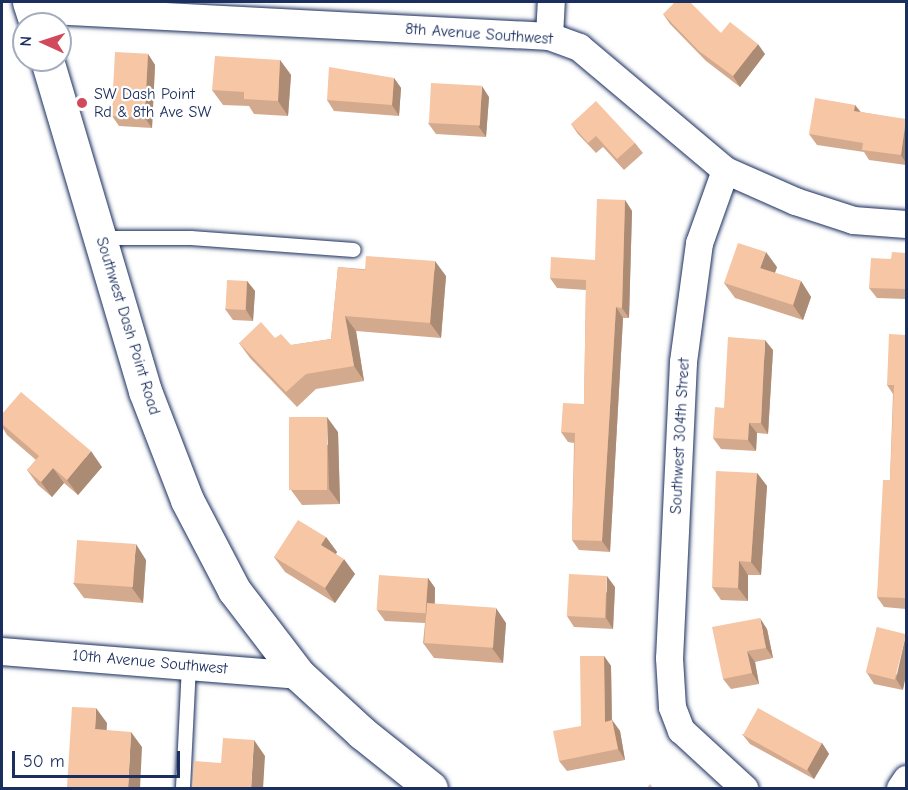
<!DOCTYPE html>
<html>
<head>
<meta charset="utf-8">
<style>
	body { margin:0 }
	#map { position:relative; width:908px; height:790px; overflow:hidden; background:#fff; font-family:"Comic Neue",sans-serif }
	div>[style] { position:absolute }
	.roads { filter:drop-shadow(0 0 2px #1b2f5e) drop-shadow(0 0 2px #1b2f5e) }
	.service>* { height:14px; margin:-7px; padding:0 7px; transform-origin:7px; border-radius:7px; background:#fff }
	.minor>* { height:27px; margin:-13.5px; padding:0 13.5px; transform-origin:13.5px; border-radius:13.5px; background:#fff }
	.secondary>* { height:33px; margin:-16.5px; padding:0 16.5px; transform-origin:16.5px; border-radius:16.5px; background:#fff }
	.wall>* { inset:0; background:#d4aa8e }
	.shaded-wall>* { inset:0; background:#ac8b74 }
	.building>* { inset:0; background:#f6c6a5; transform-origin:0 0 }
	.dots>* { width:16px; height:16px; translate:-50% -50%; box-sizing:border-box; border:3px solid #fff; border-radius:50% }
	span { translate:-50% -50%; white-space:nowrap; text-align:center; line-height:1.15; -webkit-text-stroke:4.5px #fff; paint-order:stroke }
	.street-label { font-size:16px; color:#1b2f5e }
	.poi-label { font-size:16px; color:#1b2f5e }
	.left { translate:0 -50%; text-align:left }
	.frame { position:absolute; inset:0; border:3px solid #1b2f5e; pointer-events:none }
	.north { position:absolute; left:12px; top:12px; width:60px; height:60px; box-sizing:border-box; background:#fff; border:2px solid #a4acbf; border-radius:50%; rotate:273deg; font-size:16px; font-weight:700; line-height:24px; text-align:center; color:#1b2f5e }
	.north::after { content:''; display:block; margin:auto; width:21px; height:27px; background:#d1495b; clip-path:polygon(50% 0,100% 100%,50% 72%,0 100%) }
	.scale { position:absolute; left:12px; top:751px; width:168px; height:27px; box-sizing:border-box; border:3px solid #1b2f5e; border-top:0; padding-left:8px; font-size:18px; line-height:21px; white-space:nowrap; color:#1b2f5e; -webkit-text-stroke:4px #fff; paint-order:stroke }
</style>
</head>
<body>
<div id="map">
	<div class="roads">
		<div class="service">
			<i style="left:101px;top:238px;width:90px"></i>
			<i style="left:191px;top:238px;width:163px;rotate:4.2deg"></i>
			<i style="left:183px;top:788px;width:123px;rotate:-87.2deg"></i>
		</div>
		<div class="minor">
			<i style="left:31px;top:9px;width:519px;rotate:2.98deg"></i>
			<i style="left:549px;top:36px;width:32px;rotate:20deg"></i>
			<i style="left:579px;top:47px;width:191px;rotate:40.1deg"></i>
			<i style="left:725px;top:170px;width:77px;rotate:23.9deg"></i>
			<i style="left:795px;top:201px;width:61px;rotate:18.1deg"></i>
			<i style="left:853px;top:220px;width:53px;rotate:4.3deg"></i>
			<i style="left:549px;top:36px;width:34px;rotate:-87deg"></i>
			<i style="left:725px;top:170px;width:77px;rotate:109.6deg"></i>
			<i style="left:699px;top:243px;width:120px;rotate:97.7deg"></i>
			<i style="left:683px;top:362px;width:296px;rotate:92.7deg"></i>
			<i style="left:669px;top:658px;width:49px;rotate:86.5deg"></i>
			<i style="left:672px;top:707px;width:25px;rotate:69deg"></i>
			<i style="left:681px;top:730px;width:86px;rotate:42.6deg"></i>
			<i style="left:2px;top:651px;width:298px;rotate:4.6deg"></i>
			<i style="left:900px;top:788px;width:11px;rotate:-56deg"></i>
		</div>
		<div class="secondary">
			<i style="left:29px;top:2px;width:23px;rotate:72deg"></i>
			<i style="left:47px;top:60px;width:345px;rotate:73.5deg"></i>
			<i style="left:145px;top:391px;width:117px;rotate:68.9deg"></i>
			<i style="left:187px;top:500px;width:102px;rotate:62.4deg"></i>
			<i style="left:234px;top:590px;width:107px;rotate:52.6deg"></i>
			<i style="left:299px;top:675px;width:86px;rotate:42.6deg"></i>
			<i style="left:362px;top:733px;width:88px;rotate:38.6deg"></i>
		</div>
	</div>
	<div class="wall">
		<i style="clip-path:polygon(663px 14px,721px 33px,765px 54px,740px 87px,706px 61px,670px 24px)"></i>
		<i style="clip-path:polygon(148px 54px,155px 65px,152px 128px,119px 126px,112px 116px)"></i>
		<i style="clip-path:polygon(280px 60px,291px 75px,288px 116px,254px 114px,249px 106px,223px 105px,212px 90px)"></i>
		<i style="clip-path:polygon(394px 78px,401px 88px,399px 116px,334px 111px,327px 100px)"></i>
		<i style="clip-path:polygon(489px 97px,486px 137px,436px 134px,428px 123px)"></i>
		<i style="clip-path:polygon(855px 105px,861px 112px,906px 120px,906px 165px,869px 160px,864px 152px,817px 145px,809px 134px)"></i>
		<i style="clip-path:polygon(571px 124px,635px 143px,643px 153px,624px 170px,603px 147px,596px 153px,578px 134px)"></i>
		<i style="clip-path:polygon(625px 200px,632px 211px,629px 318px,623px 318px,610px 552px,579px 550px,572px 540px,574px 443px,568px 442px,561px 432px,584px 404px,586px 290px,557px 288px,550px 278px,595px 260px)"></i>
		<i style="clip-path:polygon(906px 253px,906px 299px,877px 298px,869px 288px,891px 259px)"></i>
		<i style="clip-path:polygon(338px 267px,446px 276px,441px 338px,356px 331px,364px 381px,316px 389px,297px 407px,250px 358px,239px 343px,275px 338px,291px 345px,331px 339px)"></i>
		<i style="clip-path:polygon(777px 267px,775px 273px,801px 281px,811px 297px,803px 320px,735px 298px,724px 283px)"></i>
		<i style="clip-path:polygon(247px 281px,255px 291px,253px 321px,233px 320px,225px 309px)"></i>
		<i style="clip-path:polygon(906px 335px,906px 609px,884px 607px,877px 597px,890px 480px,893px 394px,887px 385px)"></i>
		<i style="clip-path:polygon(773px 350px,768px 434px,757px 433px,756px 451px,721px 449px,713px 438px,724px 408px)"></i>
		<i style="clip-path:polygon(2px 414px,102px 467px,78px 495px,64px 483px,52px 497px,38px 485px,27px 470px,36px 460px,7px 435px,2px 427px)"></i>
		<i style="clip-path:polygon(338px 432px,340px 504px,302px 505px,291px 490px)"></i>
		<i style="clip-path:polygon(757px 473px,767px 486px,761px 575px,748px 575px,748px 601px,721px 600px,712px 587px)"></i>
		<i style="clip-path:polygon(326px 537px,337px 552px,336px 554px,355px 574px,335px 603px,285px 572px,274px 557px)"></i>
		<i style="clip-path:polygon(146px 560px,143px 603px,84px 598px,73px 583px)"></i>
		<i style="clip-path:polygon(428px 578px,435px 588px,435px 604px,506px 623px,503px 663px,434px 658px,423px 643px,425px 623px,385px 621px,377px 610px)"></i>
		<i style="clip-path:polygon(615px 587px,613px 629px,574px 627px,567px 616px)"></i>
		<i style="clip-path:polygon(877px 627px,903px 690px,874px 684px,867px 673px)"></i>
		<i style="clip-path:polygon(767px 629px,773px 658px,755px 662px,759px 684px,731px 689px,723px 679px)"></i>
		<i style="clip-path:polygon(604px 656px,611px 666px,612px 720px,620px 731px,625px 760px,567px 771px,559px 761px,581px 726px)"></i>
		<i style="clip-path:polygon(742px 734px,822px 743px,829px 754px,814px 779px,750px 744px)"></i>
	</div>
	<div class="shaded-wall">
		<i style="clip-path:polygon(758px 44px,765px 54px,740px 87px,733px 76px)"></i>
		<i style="clip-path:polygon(148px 54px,155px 65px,152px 128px,145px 118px)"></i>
		<i style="clip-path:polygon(280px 60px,291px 75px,288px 116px,278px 101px)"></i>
		<i style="clip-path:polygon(394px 78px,401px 88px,399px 116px,392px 105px)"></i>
		<i style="clip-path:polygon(482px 86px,489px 97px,486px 137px,479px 127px)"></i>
		<i style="clip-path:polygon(855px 105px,862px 115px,854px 111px)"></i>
		<i style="clip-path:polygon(906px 119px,906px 163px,901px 155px)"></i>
		<i style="clip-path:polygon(625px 200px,632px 211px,629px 318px,622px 308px)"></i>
		<i style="clip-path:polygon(766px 252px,777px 267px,771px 283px,760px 268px)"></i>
		<i style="clip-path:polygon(435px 261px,446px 276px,441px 338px,430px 323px)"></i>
		<i style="clip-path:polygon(247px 281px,255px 291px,253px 321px,246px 310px)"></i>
		<i style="clip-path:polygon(801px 281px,811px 297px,803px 320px,793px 305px)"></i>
		<i style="clip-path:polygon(616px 307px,623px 318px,610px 552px,602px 541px)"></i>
		<i style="clip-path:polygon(345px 316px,356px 331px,364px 381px,354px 366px)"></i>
		<i style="clip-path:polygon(765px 340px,773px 350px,768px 434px,761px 423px)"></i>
		<i style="clip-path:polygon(327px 417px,338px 432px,340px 504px,329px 489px)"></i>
		<i style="clip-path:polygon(749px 423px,757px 433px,756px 451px,748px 440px)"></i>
		<i style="clip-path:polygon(91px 451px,102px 467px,78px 495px,67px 480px)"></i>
		<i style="clip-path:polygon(53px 468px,64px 483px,52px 497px,41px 482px)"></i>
		<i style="clip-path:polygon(757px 473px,767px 486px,761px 575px,751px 562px)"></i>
		<i style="clip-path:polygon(326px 537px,337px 552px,332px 560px,321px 545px)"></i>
		<i style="clip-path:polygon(136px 544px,146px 560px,143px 603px,132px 588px)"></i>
		<i style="clip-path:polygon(344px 559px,355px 574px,335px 603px,325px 588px)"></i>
		<i style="clip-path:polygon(739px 561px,748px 575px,748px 601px,738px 588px)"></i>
		<i style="clip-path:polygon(906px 570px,906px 601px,905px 598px)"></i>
		<i style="clip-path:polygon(607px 576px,615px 587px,613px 629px,606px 618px)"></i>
		<i style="clip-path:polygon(428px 578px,435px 588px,434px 624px,426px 613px)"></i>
		<i style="clip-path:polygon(496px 608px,506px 623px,503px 663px,492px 648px)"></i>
		<i style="clip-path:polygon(760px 618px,767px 629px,773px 658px,766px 648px)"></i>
		<i style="clip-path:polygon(906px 634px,906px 675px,903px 690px,896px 679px)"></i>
		<i style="clip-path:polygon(747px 651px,755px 662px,759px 684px,752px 673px)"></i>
		<i style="clip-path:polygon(604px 656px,611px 666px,612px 732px,605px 722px)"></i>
		<i style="clip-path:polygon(96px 708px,107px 723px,106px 745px,95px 729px)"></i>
		<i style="clip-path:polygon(612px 720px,620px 731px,625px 760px,618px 749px)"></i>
		<i style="clip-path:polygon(131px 732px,142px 747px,140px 789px,128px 789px)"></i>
		<i style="clip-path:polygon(254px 740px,265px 756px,263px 789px,251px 789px)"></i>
		<i style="clip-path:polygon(822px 743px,829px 754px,814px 779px,807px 769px)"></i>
	</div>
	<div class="building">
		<i style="clip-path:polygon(675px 2px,690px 2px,721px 33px,730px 22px,758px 44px,733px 76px,699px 51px,663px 14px)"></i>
		<i style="left:115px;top:52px;width:33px;height:64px;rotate:3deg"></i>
		<i style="clip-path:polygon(215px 56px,280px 60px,278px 101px,244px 99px,244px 92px,212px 90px)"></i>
		<i style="clip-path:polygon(329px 67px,394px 78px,392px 105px,327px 100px)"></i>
		<i style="left:431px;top:83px;width:51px;height:40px;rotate:3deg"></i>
		<i style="clip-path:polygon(815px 98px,855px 105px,854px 111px,906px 119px,901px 155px,862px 150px,863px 143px,809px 134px)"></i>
		<i style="clip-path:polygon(596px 101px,635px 143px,617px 159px,596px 136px,588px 143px,571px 124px)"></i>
		<i style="clip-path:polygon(597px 199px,625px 200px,622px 308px,616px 307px,602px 541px,572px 540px,575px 433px,561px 432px,563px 403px,584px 404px,586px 280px,550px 278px,551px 257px,595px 260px)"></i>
		<i style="clip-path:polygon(738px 243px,766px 252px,760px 268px,801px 281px,793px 305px,724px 283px)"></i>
		<i style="clip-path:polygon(892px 252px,906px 253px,906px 289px,869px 288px,871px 258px,891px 259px)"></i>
		<i style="clip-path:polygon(366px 256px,435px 261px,430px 323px,345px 316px,354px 366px,306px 374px,286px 392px,239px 343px,261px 322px,275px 338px,281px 334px,291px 345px,331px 339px,338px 267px,365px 270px)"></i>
		<i style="left:227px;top:280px;width:20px;height:29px;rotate:3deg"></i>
		<i style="clip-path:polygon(889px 334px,906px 335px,906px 570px,905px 598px,877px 597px,883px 480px,890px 480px,894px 385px,887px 385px)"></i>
		<i style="clip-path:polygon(728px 337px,765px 340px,761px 423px,749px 423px,748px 440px,713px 438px,715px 407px,724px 408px)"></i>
		<i style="clip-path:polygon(21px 392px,91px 451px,67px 480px,53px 468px,41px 482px,27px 470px,39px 456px,2px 424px,2px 414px)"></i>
		<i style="left:289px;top:417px;width:38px;height:73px"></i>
		<i style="clip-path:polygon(716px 471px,757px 473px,751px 562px,739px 561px,738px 588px,712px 587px)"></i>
		<i style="clip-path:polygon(298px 520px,326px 537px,321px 545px,344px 559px,325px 588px,274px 557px)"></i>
		<i style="left:77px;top:540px;width:59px;height:43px;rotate:4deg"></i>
		<i style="left:569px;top:574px;width:38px;height:42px;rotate:3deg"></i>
		<i style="left:379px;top:575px;width:49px;height:35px;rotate:4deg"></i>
		<i style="left:427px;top:603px;width:69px;height:40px;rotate:4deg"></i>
		<i style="clip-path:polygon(760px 618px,766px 648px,747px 651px,752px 673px,723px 679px,712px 627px)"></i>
		<i style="left:877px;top:627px;width:30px;height:47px;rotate:14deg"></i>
		<i style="clip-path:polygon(580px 656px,604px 656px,605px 722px,612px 720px,618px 749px,559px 761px,553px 731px,581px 726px)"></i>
		<i style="clip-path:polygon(72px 707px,96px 708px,95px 729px,131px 732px,128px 789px,90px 789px,67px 787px)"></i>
		<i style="left:758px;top:708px;width:73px;height:31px;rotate:29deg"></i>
		<i style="clip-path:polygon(223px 738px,254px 740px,251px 789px,192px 789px,194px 761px,221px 763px)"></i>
		<i style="clip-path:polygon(650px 784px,654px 789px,646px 789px)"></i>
	</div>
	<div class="dots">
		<i style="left:82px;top:103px;background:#d1495b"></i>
	</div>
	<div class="street-label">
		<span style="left:479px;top:34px;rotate:4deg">8th Avenue Southwest</span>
		<span style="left:128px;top:326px;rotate:73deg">Southwest Dash Point Road</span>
		<span style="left:680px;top:436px;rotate:-87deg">Southwest 304th Street</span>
		<span style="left:150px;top:662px;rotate:5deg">10th Avenue Southwest</span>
	</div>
	<div class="poi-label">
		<span class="left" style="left:94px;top:103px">SW Dash Point<br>Rd &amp; 8th Ave SW</span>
	</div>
	<div class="frame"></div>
	<div class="north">N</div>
	<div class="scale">50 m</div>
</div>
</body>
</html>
